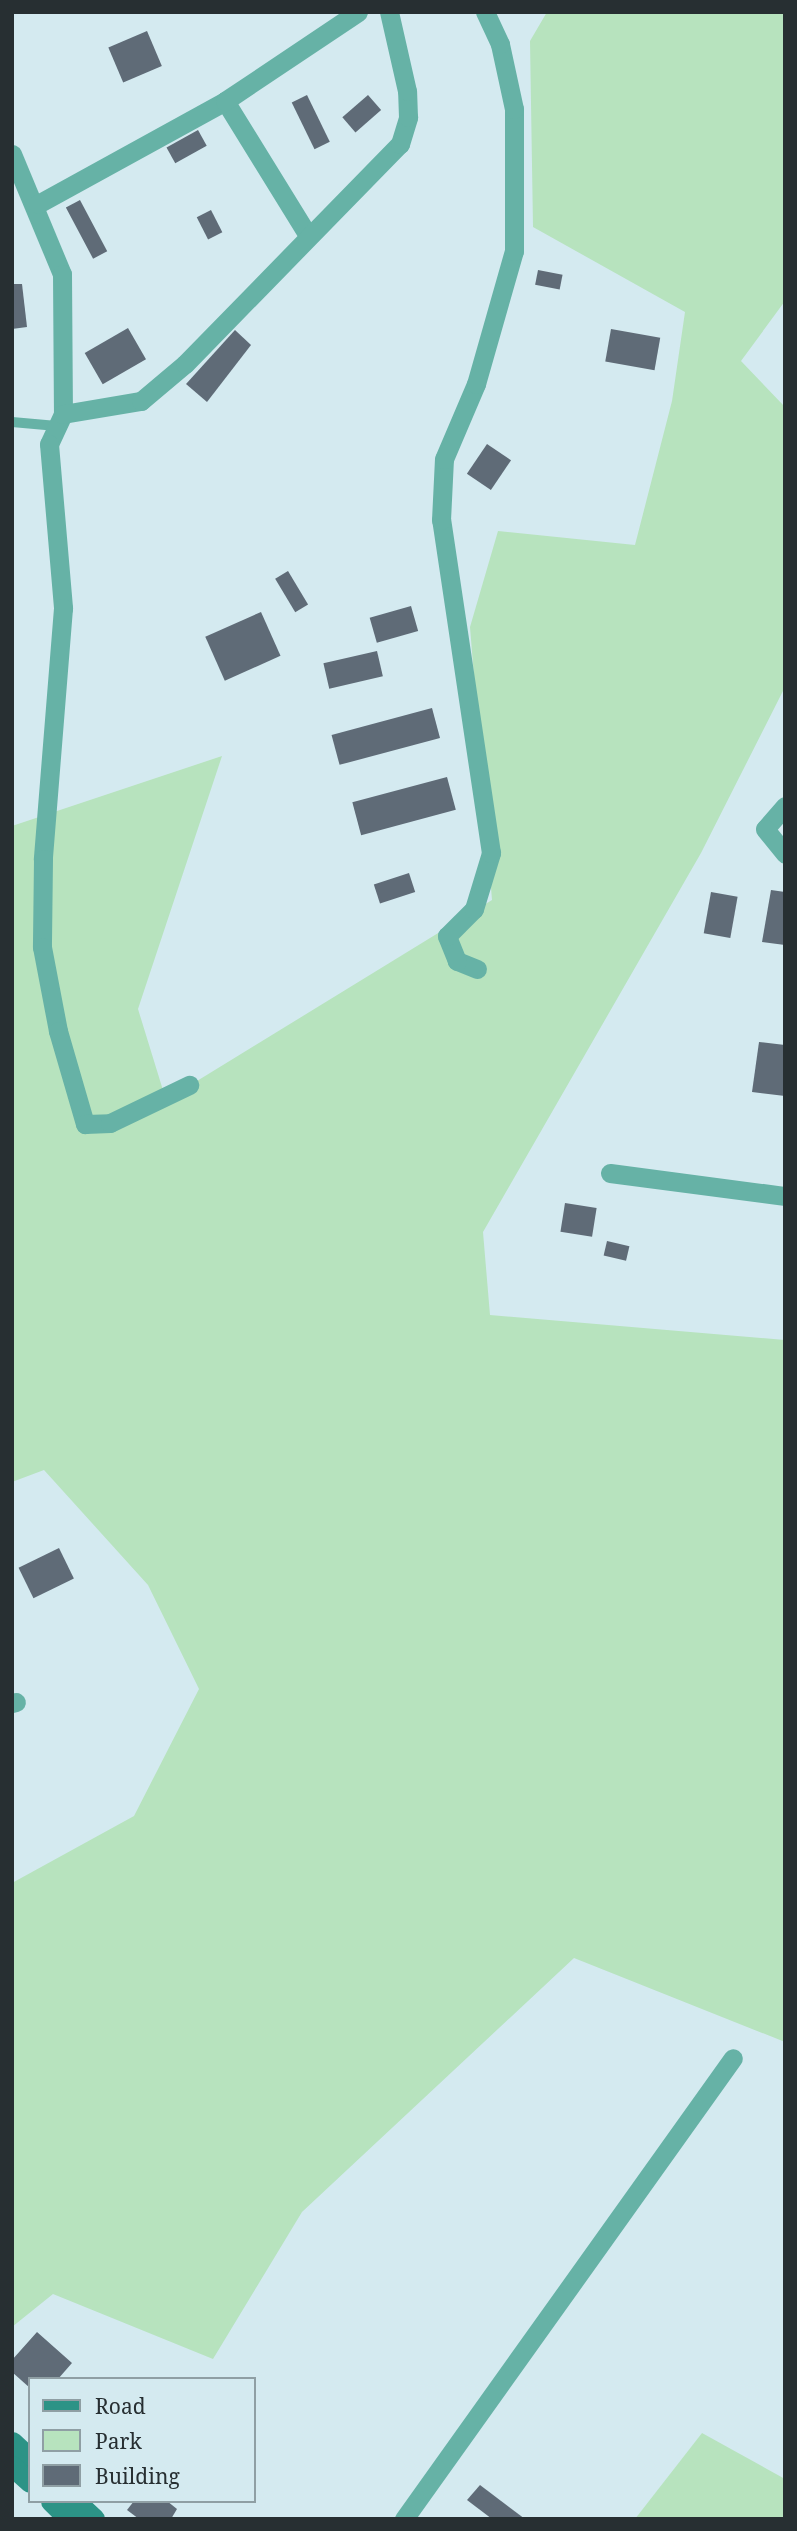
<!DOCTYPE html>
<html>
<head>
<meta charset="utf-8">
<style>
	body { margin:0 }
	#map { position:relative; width:797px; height:2531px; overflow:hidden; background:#d4eaf0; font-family:"Noto Serif",serif }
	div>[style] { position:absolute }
	.green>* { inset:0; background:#b7e3be }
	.building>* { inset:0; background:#5f6b77; transform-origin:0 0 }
	.lane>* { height:10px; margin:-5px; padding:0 5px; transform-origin:5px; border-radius:5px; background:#66b2a6 }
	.street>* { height:19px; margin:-9.5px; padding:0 9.5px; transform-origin:9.5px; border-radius:9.5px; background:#66b2a6 }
	.secondary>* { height:21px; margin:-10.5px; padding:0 10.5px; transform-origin:10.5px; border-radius:10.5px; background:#2c9386 }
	span { translate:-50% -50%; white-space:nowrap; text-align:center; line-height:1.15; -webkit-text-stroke:7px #d4eaf0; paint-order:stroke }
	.frame { position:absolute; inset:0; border:14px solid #272f32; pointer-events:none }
	.legend { position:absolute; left:28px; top:2377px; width:228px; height:126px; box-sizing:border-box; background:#d4eaf0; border:2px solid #8f9fa4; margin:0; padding:9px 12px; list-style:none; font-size:21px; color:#272f32 }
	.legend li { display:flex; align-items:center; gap:14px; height:35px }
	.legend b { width:35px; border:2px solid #8f9fa4 }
</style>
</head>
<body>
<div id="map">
	<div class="green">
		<i style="clip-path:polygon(547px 12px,785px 12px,785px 301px,741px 361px,785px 407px,785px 687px,701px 853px,483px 1232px,490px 1315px,785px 1340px,785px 2042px,574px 1958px,302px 2212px,213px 2359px,53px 2294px,12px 2327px,12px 1883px,134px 1816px,199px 1689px,148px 1585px,44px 1470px,12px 1482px,12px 826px,222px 756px,138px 1009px,166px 1100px,492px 900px,470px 627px,498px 531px,635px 545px,672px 401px,685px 312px,533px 227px,530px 41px)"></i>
		<i style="clip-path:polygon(702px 2433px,785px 2479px,785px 2519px,635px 2519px)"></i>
	</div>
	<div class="building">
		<i style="left:147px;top:31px;width:38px;height:42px;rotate:67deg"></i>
		<i style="left:307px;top:95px;width:52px;height:17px;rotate:64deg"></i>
		<i style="left:368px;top:95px;width:20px;height:34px;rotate:49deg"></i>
		<i style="left:198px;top:130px;width:18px;height:36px;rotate:61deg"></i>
		<i style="left:80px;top:200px;width:58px;height:16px;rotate:62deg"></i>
		<i style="left:211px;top:210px;width:25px;height:16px;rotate:63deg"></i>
		<i style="left:538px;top:270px;width:25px;height:15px;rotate:11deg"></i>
		<i style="clip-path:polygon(12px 284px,22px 284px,27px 327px,12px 329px)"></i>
		<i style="left:128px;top:328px;width:36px;height:50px;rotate:60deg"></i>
		<i style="left:611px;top:329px;width:50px;height:33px;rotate:10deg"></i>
		<i style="clip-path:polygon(235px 330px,251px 345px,207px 402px,186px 384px)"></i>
		<i style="left:487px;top:444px;width:29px;height:36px;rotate:34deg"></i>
		<i style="left:288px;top:571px;width:39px;height:15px;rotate:59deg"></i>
		<i style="left:411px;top:606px;width:26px;height:43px;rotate:74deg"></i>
		<i style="left:261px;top:612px;width:48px;height:61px;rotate:66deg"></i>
		<i style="left:377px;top:651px;width:26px;height:55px;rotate:77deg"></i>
		<i style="left:432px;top:708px;width:31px;height:104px;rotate:75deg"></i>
		<i style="left:447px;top:777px;width:34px;height:98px;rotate:75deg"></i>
		<i style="left:409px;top:873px;width:20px;height:37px;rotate:72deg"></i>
		<i style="clip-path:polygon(771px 890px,785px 892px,785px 945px,762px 942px)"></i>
		<i style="left:711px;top:892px;width:27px;height:42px;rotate:10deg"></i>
		<i style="clip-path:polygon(759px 1042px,785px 1045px,785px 1096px,752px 1092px)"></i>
		<i style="left:565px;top:1203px;width:32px;height:29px;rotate:9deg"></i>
		<i style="left:607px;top:1241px;width:23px;height:15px;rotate:13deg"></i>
		<i style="left:59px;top:1548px;width:34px;height:45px;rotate:64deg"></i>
		<i style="clip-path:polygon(37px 2332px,72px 2363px,58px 2379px,30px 2379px,30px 2388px,12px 2372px,12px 2360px)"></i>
		<i style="clip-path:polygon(480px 2485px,525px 2519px,492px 2519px,467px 2500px)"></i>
		<i style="clip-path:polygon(134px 2501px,167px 2501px,177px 2509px,171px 2519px,139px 2519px,127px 2510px)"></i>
	</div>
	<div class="lane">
		<i style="left:12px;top:422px;width:45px;rotate:5.1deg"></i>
	</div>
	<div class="street">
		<i style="left:225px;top:101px;width:156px;rotate:58.3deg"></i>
		<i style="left:12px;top:154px;width:130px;rotate:67.4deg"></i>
		<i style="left:62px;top:274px;width:140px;rotate:89.6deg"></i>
		<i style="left:63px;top:414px;width:33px;rotate:115deg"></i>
		<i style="left:49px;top:444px;width:165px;rotate:85.1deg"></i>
		<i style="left:63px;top:608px;width:252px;rotate:94.6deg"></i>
		<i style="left:43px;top:859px;width:88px;rotate:90.7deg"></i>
		<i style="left:42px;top:947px;width:86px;rotate:79.2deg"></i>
		<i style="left:58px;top:1031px;width:97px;rotate:73.8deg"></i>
		<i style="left:85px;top:1124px;width:25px;rotate:-2deg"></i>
		<i style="left:110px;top:1123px;width:88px;rotate:-25.7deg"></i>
		<i style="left:38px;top:204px;width:213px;rotate:-28.8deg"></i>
		<i style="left:225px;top:101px;width:160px;rotate:-33.8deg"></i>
		<i style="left:63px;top:414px;width:79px;rotate:-9.5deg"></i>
		<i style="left:141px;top:401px;width:57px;rotate:-40.1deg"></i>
		<i style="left:185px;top:364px;width:308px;rotate:-45.7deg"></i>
		<i style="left:400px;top:144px;width:28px;rotate:-73deg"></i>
		<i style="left:408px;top:117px;width:26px;rotate:-92deg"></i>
		<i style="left:407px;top:91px;width:81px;rotate:-102.8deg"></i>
		<i style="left:785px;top:806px;width:30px;rotate:131deg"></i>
		<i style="left:765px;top:829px;width:32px;rotate:51deg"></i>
		<i style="left:477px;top:969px;width:22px;rotate:-158deg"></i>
		<i style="left:457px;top:961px;width:27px;rotate:-112deg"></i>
		<i style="left:447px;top:936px;width:38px;rotate:-45deg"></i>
		<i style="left:474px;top:909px;width:59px;rotate:-73.1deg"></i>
		<i style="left:491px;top:853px;width:337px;rotate:-98.5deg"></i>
		<i style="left:441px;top:520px;width:61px;rotate:-87.2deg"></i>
		<i style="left:444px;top:459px;width:82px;rotate:-66.9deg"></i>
		<i style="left:476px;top:384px;width:138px;rotate:-74.1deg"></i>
		<i style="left:514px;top:251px;width:142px;rotate:-90deg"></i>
		<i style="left:514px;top:109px;width:66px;rotate:-102.2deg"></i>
		<i style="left:500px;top:44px;width:35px;rotate:-115deg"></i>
		<i style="left:610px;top:1173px;width:177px;rotate:7.5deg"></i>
		<i style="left:12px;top:1703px;width:4px;rotate:-14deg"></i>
		<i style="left:404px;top:2519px;width:566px;rotate:-54.49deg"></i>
	</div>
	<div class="secondary">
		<i style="left:12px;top:2442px;width:25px;rotate:43deg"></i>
		<i style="left:12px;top:2466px;width:24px;rotate:42deg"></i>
		<i style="left:51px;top:2501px;width:25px;rotate:45deg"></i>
		<i style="left:75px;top:2501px;width:26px;rotate:43deg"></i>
	</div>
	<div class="frame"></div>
	<ul class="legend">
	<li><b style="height:9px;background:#2c9386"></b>Road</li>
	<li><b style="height:19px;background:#b7e3be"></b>Park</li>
	<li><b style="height:19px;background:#5f6b77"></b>Building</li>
	</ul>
</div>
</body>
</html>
